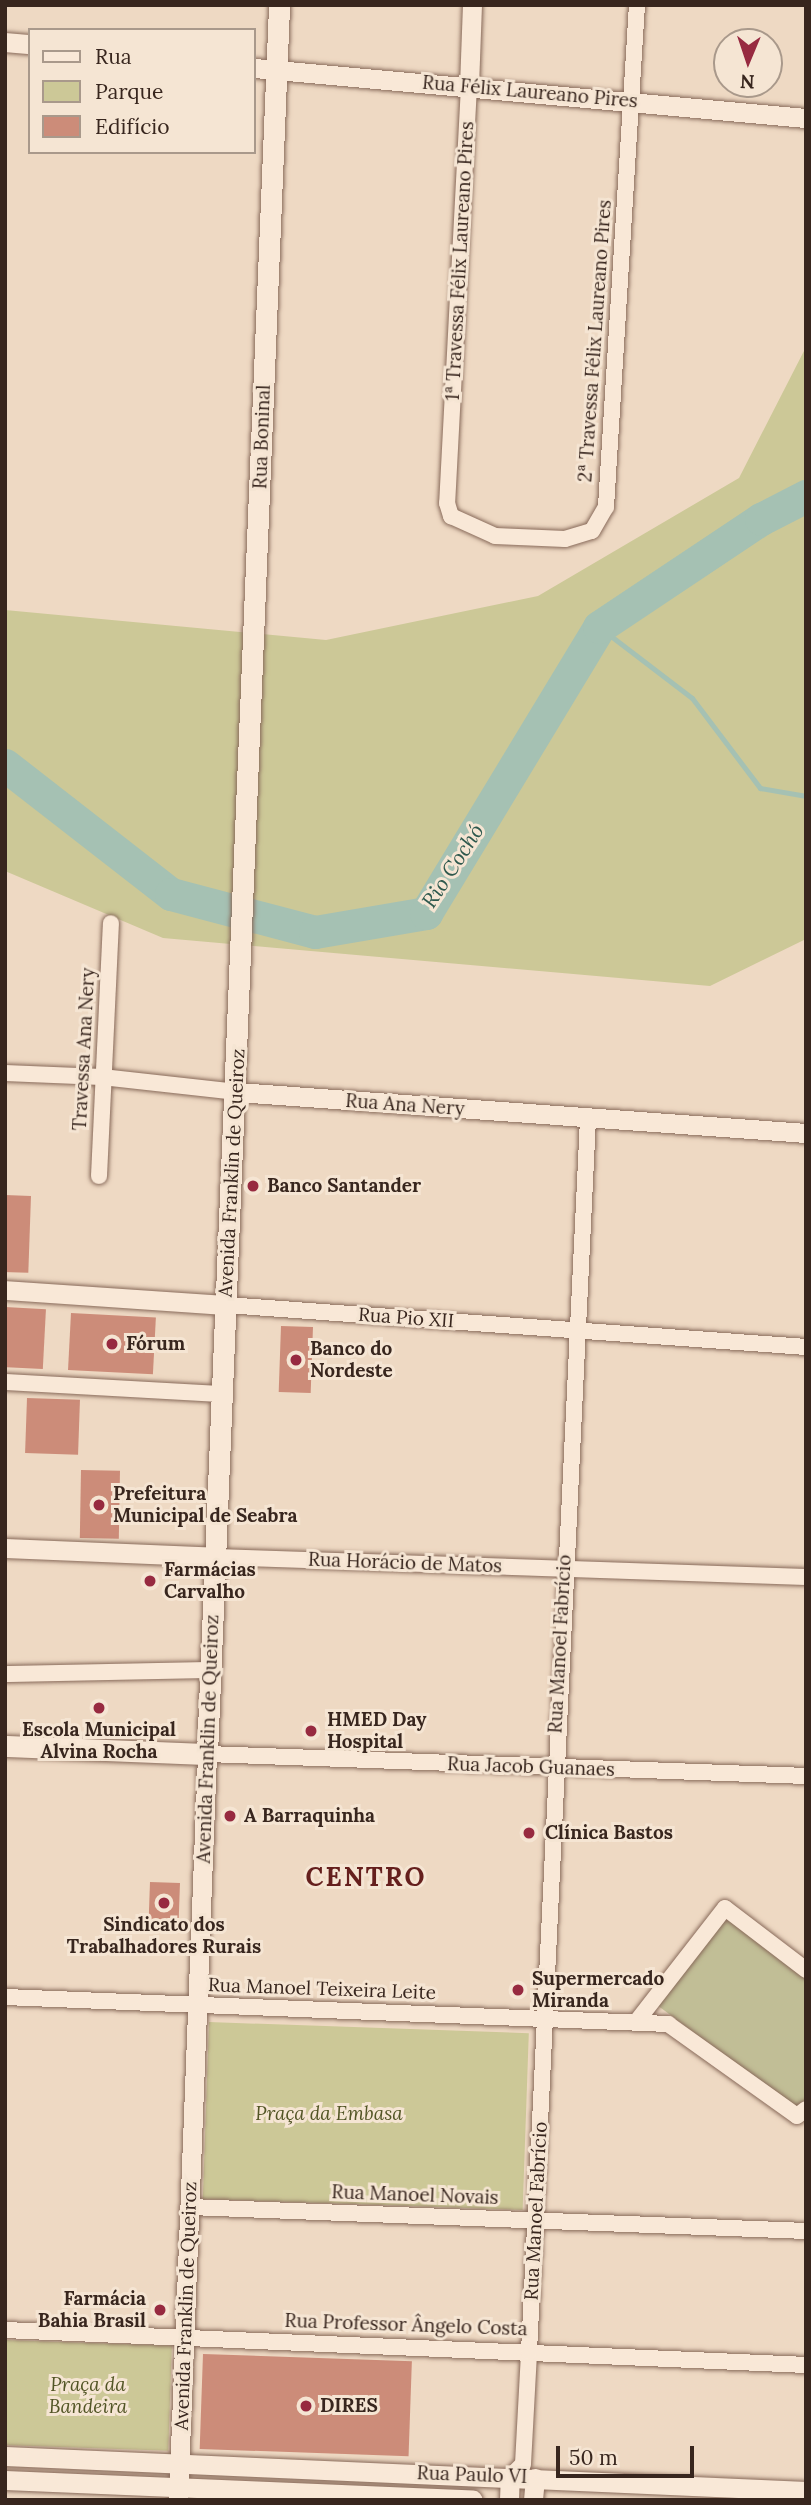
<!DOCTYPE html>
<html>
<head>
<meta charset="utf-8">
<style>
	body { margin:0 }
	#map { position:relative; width:811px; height:2505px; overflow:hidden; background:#eed9c3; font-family:Lora,serif }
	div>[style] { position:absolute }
	.green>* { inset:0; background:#ccc897; transform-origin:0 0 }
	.cemetery>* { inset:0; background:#c1be96 }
	.stream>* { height:5px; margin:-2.5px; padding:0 2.5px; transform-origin:2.5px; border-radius:2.5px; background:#a5c1b3 }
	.river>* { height:33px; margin:-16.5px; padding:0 16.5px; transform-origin:16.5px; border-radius:16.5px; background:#a5c1b3 }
	.building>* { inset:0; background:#cc8c79; transform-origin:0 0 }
	.roads { filter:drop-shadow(0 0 2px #886a5a) drop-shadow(0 0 2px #886a5a) }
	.minor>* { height:16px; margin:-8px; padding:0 8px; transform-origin:8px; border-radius:8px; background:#f9e8d7 }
	.tertiary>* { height:19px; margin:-9.5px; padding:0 9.5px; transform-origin:9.5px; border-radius:9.5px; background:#f9e8d7 }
	.secondary>* { height:21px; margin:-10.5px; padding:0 10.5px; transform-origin:10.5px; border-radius:10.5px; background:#f9e8d7 }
	.dots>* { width:19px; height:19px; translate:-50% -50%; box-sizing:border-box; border:4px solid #f5e5d3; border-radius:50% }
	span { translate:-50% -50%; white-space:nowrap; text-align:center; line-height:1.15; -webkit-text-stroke:6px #f5e5d3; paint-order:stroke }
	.street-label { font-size:19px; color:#38261e }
	.poi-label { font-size:19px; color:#38261e; font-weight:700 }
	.left { translate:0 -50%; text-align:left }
	.right { translate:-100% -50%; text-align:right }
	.park-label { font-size:19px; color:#525525; font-style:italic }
	.water-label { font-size:21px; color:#2d584d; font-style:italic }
	.district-label { font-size:26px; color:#651f1d; font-weight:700; letter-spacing:2px }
	.frame { position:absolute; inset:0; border:7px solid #38261e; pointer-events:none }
	.legend { position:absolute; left:28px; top:28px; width:228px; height:126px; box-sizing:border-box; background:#f5e5d3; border:2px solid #a9998b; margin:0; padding:9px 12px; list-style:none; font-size:21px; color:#38261e }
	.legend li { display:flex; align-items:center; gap:14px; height:35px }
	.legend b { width:35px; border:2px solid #a9998b }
	.north { position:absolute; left:713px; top:28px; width:70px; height:70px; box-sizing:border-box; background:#f5e5d3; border:2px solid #a9998b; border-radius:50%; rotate:182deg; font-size:19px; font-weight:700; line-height:28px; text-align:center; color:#38261e }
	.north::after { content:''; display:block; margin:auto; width:24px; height:32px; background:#972a40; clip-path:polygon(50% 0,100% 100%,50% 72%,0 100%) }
	.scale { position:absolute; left:556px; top:2446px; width:138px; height:32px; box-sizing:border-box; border:4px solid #38261e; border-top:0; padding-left:9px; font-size:21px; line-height:24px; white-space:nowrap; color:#38261e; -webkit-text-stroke:5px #f5e5d3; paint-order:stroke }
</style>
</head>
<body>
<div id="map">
	<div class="green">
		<i style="clip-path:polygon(806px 347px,806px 939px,710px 986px,163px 938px,5px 871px,5px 610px,326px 640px,538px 596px,739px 478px)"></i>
		<i style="left:209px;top:2022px;width:320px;height:177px;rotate:2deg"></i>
		<i style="left:5px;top:2340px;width:167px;height:105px;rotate:2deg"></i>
	</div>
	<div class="cemetery">
		<i style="clip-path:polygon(727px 1915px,806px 1976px,806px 2103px,798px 2110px,657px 2005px)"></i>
	</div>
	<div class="stream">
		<i style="left:599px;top:627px;width:117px;rotate:37.4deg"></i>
		<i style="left:692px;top:698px;width:113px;rotate:52.9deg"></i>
		<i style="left:760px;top:788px;width:47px;rotate:9.9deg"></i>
	</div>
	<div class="river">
		<i style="left:5px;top:765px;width:210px;rotate:37.9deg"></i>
		<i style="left:171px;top:894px;width:149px;rotate:14.8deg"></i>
		<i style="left:315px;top:932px;width:113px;rotate:-9.7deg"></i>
		<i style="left:426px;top:913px;width:334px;rotate:-58.8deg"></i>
		<i style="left:599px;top:627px;width:195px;rotate:-33.7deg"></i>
		<i style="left:761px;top:519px;width:51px;rotate:-27.1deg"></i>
	</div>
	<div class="building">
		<i style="left:5px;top:1195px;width:26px;height:77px;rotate:2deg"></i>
		<i style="left:5px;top:1307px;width:41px;height:60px;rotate:3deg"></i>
		<i style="left:71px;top:1313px;width:85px;height:57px;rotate:3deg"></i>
		<i style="left:281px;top:1326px;width:32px;height:66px;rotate:2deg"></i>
		<i style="left:27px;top:1398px;width:53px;height:55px;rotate:2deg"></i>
		<i style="left:81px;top:1470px;width:39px;height:68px;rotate:1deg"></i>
		<i style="left:150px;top:1882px;width:30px;height:41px;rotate:2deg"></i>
		<i style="left:203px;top:2354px;width:209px;height:95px;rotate:2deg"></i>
	</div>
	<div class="roads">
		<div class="minor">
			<i style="left:469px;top:86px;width:418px;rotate:93deg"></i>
			<i style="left:447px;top:503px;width:14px;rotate:73deg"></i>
			<i style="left:451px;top:516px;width:48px;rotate:24.4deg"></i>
			<i style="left:495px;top:536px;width:70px;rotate:2.5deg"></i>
			<i style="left:565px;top:539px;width:28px;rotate:-17deg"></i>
			<i style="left:592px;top:531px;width:28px;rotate:-60deg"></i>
			<i style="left:606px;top:507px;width:503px;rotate:-86.47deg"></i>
			<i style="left:5px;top:1073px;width:97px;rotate:2.4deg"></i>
			<i style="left:102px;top:1077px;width:136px;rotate:6.3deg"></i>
			<i style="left:99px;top:1176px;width:253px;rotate:-87.3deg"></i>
			<i style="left:226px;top:1305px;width:582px;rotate:4.14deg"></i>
			<i style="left:5px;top:1382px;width:216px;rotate:3.2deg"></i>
			<i style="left:216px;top:1557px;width:590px;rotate:1.94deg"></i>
			<i style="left:5px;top:1674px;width:207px;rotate:-1.1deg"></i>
			<i style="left:207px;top:1754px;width:599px;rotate:2.1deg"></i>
			<i style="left:5px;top:1997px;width:664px;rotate:2.33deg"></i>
			<i style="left:668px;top:2024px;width:158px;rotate:35.5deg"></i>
			<i style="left:797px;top:2116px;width:11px;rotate:-38deg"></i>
			<i style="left:637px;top:2021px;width:143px;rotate:-52.1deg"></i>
			<i style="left:725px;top:1908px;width:102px;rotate:37.4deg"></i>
			<i style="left:190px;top:2207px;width:616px;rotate:2.23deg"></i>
			<i style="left:5px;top:2330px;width:802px;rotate:2.5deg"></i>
			<i style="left:510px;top:2477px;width:18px;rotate:-45deg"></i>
			<i style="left:523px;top:2464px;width:112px;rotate:-86.9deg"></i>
			<i style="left:529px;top:2352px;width:1234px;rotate:-87.26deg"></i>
		</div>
		<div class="tertiary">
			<i style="left:5px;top:42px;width:25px;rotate:5deg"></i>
			<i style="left:254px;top:68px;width:554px;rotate:5.18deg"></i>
			<i style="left:469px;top:86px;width:81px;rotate:-87.9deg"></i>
			<i style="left:237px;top:1092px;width:570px;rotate:4.12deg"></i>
			<i style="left:5px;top:1290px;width:222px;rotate:3.9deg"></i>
			<i style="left:5px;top:1548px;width:211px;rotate:2.4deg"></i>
			<i style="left:5px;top:2456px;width:802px;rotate:2.5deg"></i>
			<i style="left:5px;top:2480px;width:468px;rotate:2.4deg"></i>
			<i style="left:178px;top:2500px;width:747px;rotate:-87.77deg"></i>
			<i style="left:509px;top:2500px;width:23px;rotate:-88deg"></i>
			<i style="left:533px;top:2500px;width:22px;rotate:-85deg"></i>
		</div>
		<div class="secondary">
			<i style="left:5px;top:1746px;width:202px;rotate:2.3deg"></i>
			<i style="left:207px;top:1754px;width:1750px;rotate:-87.64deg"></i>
		</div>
	</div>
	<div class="dots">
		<i style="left:253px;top:1186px;background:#972a40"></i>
		<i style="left:112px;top:1344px;background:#972a40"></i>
		<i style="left:296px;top:1360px;background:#972a40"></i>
		<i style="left:99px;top:1505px;background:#972a40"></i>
		<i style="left:150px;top:1581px;background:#972a40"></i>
		<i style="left:99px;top:1708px;background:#972a40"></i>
		<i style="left:311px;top:1731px;background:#972a40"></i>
		<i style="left:230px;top:1816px;background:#972a40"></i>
		<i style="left:529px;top:1833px;background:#972a40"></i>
		<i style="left:164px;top:1903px;background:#972a40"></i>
		<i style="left:518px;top:1990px;background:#972a40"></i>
		<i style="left:160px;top:2310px;background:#972a40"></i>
		<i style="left:306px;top:2406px;background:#972a40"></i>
	</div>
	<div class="street-label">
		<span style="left:530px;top:92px;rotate:5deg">Rua Félix Laureano Pires</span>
		<span style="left:460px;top:261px;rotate:-87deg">1ª Travessa Félix Laureano Pires</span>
		<span style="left:595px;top:341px;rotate:-86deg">2ª Travessa Félix Laureano Pires</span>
		<span style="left:262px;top:437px;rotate:-88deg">Rua Boninal</span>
		<span style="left:84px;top:1049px;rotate:-87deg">Travessa Ana Nery</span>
		<span style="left:405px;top:1105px;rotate:4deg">Rua Ana Nery</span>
		<span style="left:232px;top:1173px;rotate:-87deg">Avenida Franklin de Queiroz</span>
		<span style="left:406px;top:1318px;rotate:4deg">Rua Pio XII</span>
		<span style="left:405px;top:1563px;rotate:2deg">Rua Horácio de Matos</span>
		<span style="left:560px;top:1644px;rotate:-87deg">Rua Manoel Fabrício</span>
		<span style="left:208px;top:1739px;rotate:-88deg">Avenida Franklin de Queiroz</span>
		<span style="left:531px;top:1767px;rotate:2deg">Rua Jacob Guanaes</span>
		<span style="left:322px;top:1989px;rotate:2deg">Rua Manoel Teixeira Leite</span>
		<span style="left:415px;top:2195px;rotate:2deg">Rua Manoel Novais</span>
		<span style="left:536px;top:2211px;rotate:-87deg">Rua Manoel Fabrício</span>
		<span style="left:186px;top:2306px;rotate:-88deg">Avenida Franklin de Queiroz</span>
		<span style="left:406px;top:2325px;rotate:2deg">Rua Professor Ângelo Costa</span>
		<span style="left:472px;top:2475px;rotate:2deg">Rua Paulo VI</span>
	</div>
	<div class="poi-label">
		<span class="left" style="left:267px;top:1186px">Banco Santander</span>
		<span class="left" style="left:126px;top:1344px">Fórum</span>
		<span class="left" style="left:310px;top:1360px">Banco do<br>Nordeste</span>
		<span class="left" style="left:113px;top:1505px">Prefeitura<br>Municipal de Seabra</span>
		<span class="left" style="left:164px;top:1581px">Farmácias<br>Carvalho</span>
		<span class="left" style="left:327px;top:1731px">HMED Day<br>Hospital</span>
		<span style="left:99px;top:1741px">Escola Municipal<br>Alvina Rocha</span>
		<span class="left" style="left:244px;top:1816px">A Barraquinha</span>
		<span class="left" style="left:545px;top:1833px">Clínica Bastos</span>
		<span style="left:164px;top:1936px">Sindicato dos<br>Trabalhadores Rurais</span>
		<span class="left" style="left:532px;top:1990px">Supermercado<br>Miranda</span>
		<span class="right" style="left:146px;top:2310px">Farmácia<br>Bahia Brasil</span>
		<span class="left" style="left:320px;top:2406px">DIRES</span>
	</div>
	<div class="park-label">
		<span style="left:329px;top:2114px">Praça da Embasa</span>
		<span style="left:88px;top:2396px">Praça da<br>Bandeira</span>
	</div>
	<div class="water-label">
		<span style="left:453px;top:866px;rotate:-57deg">Rio Cochó</span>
	</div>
	<div class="district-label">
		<span style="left:366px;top:1877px">CENTRO</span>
	</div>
	<div class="frame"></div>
	<ul class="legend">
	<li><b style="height:9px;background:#f9e8d7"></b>Rua</li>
	<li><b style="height:19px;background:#ccc897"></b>Parque</li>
	<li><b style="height:19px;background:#cc8c79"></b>Edifício</li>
	</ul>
	<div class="north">N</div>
	<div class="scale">50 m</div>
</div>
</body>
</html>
